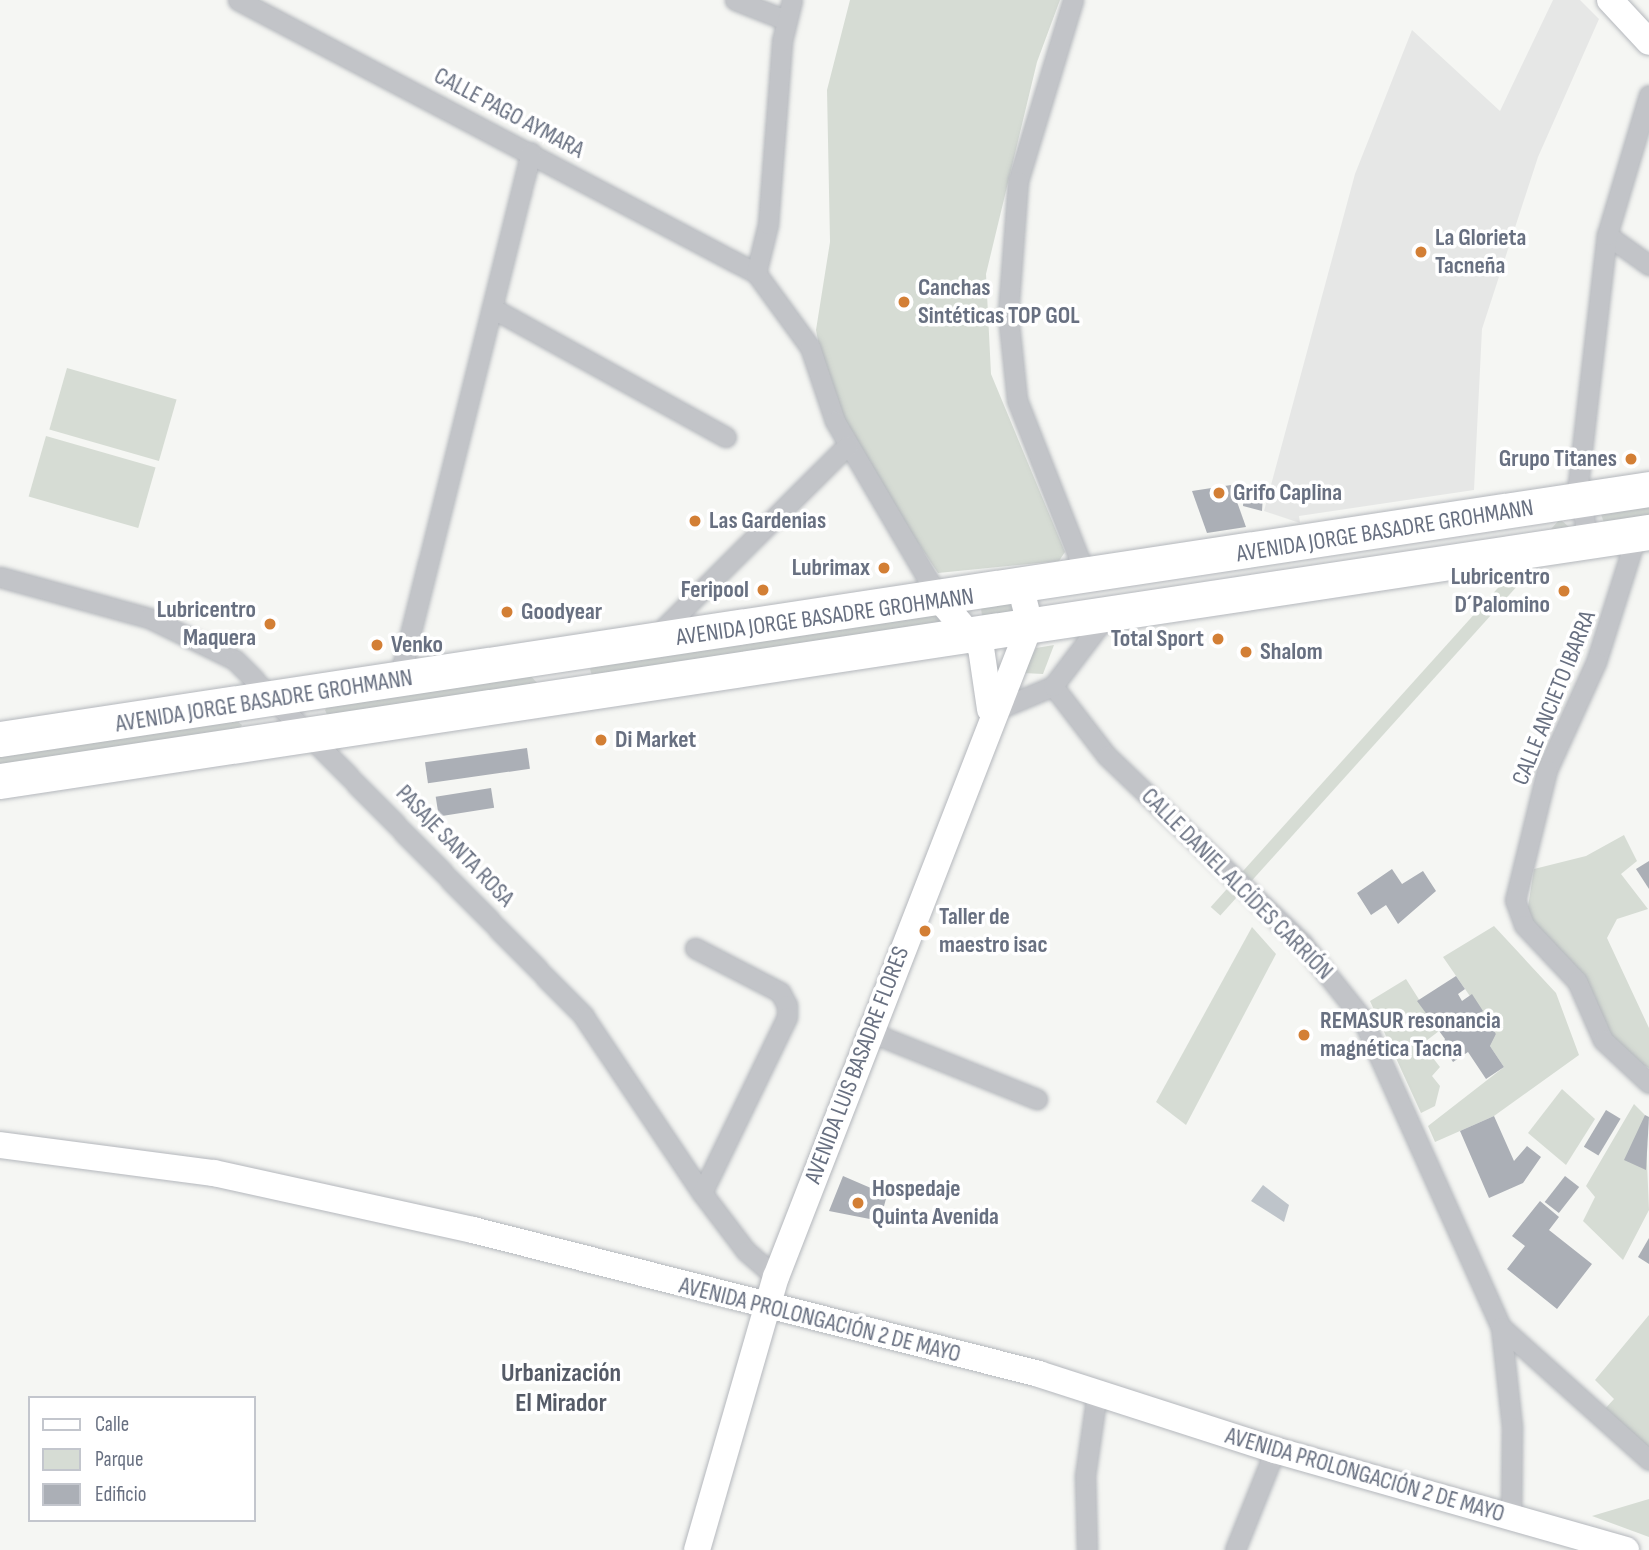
<!DOCTYPE html>
<html>
<head>
<meta charset="utf-8">
<style>
	body { margin:0 }
	#map { position:relative; width:1649px; height:1550px; overflow:hidden; background:#f5f6f3; font-family:"Sofia Sans Condensed",sans-serif }
	div>[style] { position:absolute }
	.built>* { inset:0; background:#e6e7e6 }
	.green>* { inset:0; background:#d6dcd4; transform-origin:0 0 }
	.water>* { inset:0; background:#bec4ca }
	.building>* { inset:0; background:#abafb6; transform-origin:0 0 }
	.roads { filter:drop-shadow(0 0 2px #b4b7bc) drop-shadow(0 0 2px #b4b7bc) }
	.street>* { height:19px; margin:-9.5px; padding:0 9.5px; transform-origin:9.5px; border-radius:9.5px; background:#c2c4c8 }
	.secondary>* { height:26px; margin:-13px; padding:0 13px; transform-origin:13px; border-radius:13px; background:#fff }
	.highway>* { height:35px; margin:-17.5px; padding:0 17.5px; transform-origin:17.5px; border-radius:17.5px; background:#fff }
	.dots>* { width:19px; height:19px; translate:-50% -50%; box-sizing:border-box; border:4px solid #fff; border-radius:50% }
	span { translate:-50% -50%; white-space:nowrap; text-align:center; line-height:1.15; -webkit-text-stroke:7px #fff; paint-order:stroke }
	.street-label { font-size:24px; color:#687081 }
	.poi-label { font-size:24px; color:#687081; font-weight:700 }
	.left { translate:0 -50%; text-align:left }
	.right { translate:-100% -50%; text-align:right }
	.neighbourhood-label { font-size:26px; color:#555b67; font-weight:700 }
	.legend { position:absolute; left:28px; top:1396px; width:228px; height:126px; box-sizing:border-box; background:#fff; border:2px solid #c3c6cd; margin:0; padding:9px 12px; list-style:none; font-size:21px; color:#687081 }
	.legend li { display:flex; align-items:center; gap:14px; height:35px }
	.legend b { width:35px; border:2px solid #c3c6cd }
</style>
</head>
<body>
<div id="map">
	<div class="built">
		<i style="clip-path:polygon(1553px 0,1580px 0,1599px 19px,1538px 157px,1482px 329px,1474px 490px,1299px 516px,1300px 523px,1264px 511px,1355px 174px,1412px 30px,1500px 111px)"></i>
	</div>
	<div class="green">
		<i style="clip-path:polygon(850px 0,1060px 0,1037px 62px,986px 274px,991px 374px,1065px 552px,1059px 561px,938px 573px,858px 453px,824px 372px,816px 330px,830px 242px,827px 90px)"></i>
		<i style="left:67px;top:368px;width:114px;height:64px;rotate:16deg"></i>
		<i style="left:46px;top:436px;width:114px;height:63px;rotate:16deg"></i>
		<i style="clip-path:polygon(1649px 500px,1649px 517px,1604px 523px,1601px 514px)"></i>
		<i style="left:1560px;top:519px;width:13px;height:522px;rotate:42deg"></i>
		<i style="clip-path:polygon(1007px 600px,1014px 611px,982px 616px,981px 608px)"></i>
		<i style="clip-path:polygon(936px 613px,941px 620px,936px 629px,592px 676px,590px 669px,596px 661px)"></i>
		<i style="clip-path:polygon(1054px 645px,1043px 674px,1023px 673px,1036px 648px)"></i>
		<i style="clip-path:polygon(529px 674px,537px 683px,328px 717px,325px 710px,329px 704px)"></i>
		<i style="clip-path:polygon(232px 717px,242px 725px,237px 735px,0 768px,0 750px)"></i>
		<i style="clip-path:polygon(1624px 835px,1637px 861px,1621px 874px,1648px 909px,1617px 919px,1607px 938px,1649px 1028px,1649px 1068px,1614px 1049px,1527px 913px,1534px 869px,1586px 856px)"></i>
		<i style="clip-path:polygon(1494px 926px,1556px 993px,1579px 1055px,1494px 1116px,1435px 1142px,1428px 1126px,1504px 1067px,1490px 1046px,1496px 1034px,1443px 957px)"></i>
		<i style="clip-path:polygon(1252px 927px,1276px 954px,1186px 1125px,1156px 1102px)"></i>
		<i style="clip-path:polygon(1406px 979px,1439px 1031px,1422px 1044px,1440px 1067px,1432px 1076px,1440px 1086px,1435px 1106px,1421px 1113px,1370px 1001px)"></i>
		<i style="clip-path:polygon(1562px 1089px,1595px 1119px,1566px 1165px,1528px 1133px)"></i>
		<i style="clip-path:polygon(1634px 1104px,1645px 1115px,1649px 1210px,1623px 1260px,1583px 1221px,1595px 1197px,1586px 1186px)"></i>
		<i style="clip-path:polygon(1649px 1315px,1649px 1452px,1602px 1412px,1614px 1399px,1595px 1380px)"></i>
		<i style="clip-path:polygon(1649px 1499px,1649px 1537px,1592px 1516px)"></i>
	</div>
	<div class="water">
		<i style="clip-path:polygon(1263px 1185px,1289px 1205px,1284px 1222px,1251px 1201px)"></i>
	</div>
	<div class="building">
		<i style="clip-path:polygon(1231px 485px,1246px 527px,1207px 533px,1192px 491px)"></i>
		<i style="clip-path:polygon(1244px 491px,1263px 495px,1262px 511px,1243px 506px)"></i>
		<i style="left:527px;top:748px;width:21px;height:103px;rotate:82deg"></i>
		<i style="left:491px;top:788px;width:20px;height:56px;rotate:81deg"></i>
		<i style="clip-path:polygon(1649px 861px,1649px 889px,1636px 869px)"></i>
		<i style="clip-path:polygon(1392px 869px,1402px 884px,1423px 871px,1436px 891px,1398px 924px,1386px 905px,1371px 915px,1357px 893px)"></i>
		<i style="clip-path:polygon(1456px 976px,1465px 989px,1458px 994px,1462px 1001px,1472px 994px,1483px 1011px,1472px 1018px,1481px 1032px,1491px 1026px,1496px 1034px,1490px 1046px,1504px 1067px,1486px 1079px,1468px 1052px,1453px 1062px,1442px 1045px,1445px 1039px,1417px 1001px)"></i>
		<i style="left:1606px;top:1110px;width:17px;height:43px;rotate:31deg"></i>
		<i style="clip-path:polygon(1645px 1115px,1649px 1117px,1646px 1170px,1624px 1160px)"></i>
		<i style="clip-path:polygon(1494px 1116px,1514px 1161px,1527px 1146px,1541px 1157px,1523px 1183px,1489px 1198px,1460px 1131px)"></i>
		<i style="clip-path:polygon(843px 1176px,887px 1195px,880px 1221px,829px 1211px)"></i>
		<i style="left:1565px;top:1176px;width:18px;height:33px;rotate:38deg"></i>
		<i style="clip-path:polygon(1540px 1201px,1559px 1217px,1549px 1230px,1592px 1264px,1557px 1309px,1507px 1269px,1525px 1246px,1512px 1236px)"></i>
		<i style="clip-path:polygon(1649px 1238px,1649px 1264px,1638px 1257px)"></i>
	</div>
	<div class="roads">
		<div class="street">
			<i style="left:238px;top:0;width:586px;rotate:27.79deg"></i>
			<i style="left:756px;top:273px;width:92px;rotate:53.9deg"></i>
			<i style="left:810px;top:347px;width:78px;rotate:71.3deg"></i>
			<i style="left:835px;top:421px;width:208px;rotate:59.6deg"></i>
			<i style="left:735px;top:0;width:55px;rotate:21.4deg"></i>
			<i style="left:1073px;top:0;width:189px;rotate:106.9deg"></i>
			<i style="left:1018px;top:181px;width:133px;rotate:94.3deg"></i>
			<i style="left:1008px;top:314px;width:86px;rotate:84deg"></i>
			<i style="left:1017px;top:400px;width:192px;rotate:68.6deg"></i>
			<i style="left:1607px;top:235px;width:52px;rotate:35.5deg"></i>
			<i style="left:756px;top:273px;width:50px;rotate:-76.2deg"></i>
			<i style="left:768px;top:224px;width:184px;rotate:-85.6deg"></i>
			<i style="left:782px;top:41px;width:42px;rotate:-76.3deg"></i>
			<i style="left:492px;top:308px;width:267px;rotate:28.9deg"></i>
			<i style="left:1637px;top:533px;width:135px;rotate:107.6deg"></i>
			<i style="left:1596px;top:662px;width:119px;rotate:114.4deg"></i>
			<i style="left:1547px;top:770px;width:134px;rotate:103.8deg"></i>
			<i style="left:1515px;top:900px;width:27px;rotate:70deg"></i>
			<i style="left:1524px;top:925px;width:77px;rotate:46.6deg"></i>
			<i style="left:1577px;top:981px;width:64px;rotate:66.2deg"></i>
			<i style="left:1603px;top:1040px;width:63px;rotate:43.1deg"></i>
			<i style="left:1588px;top:541px;width:58px;rotate:-100deg"></i>
			<i style="left:1578px;top:484px;width:251px;rotate:-83.4deg"></i>
			<i style="left:1607px;top:235px;width:146px;rotate:-73.3deg"></i>
			<i style="left:0;top:577px;width:155px;rotate:15.4deg"></i>
			<i style="left:149px;top:618px;width:96px;rotate:26deg"></i>
			<i style="left:235px;top:660px;width:499px;rotate:45.6deg"></i>
			<i style="left:584px;top:1017px;width:212px;rotate:56.2deg"></i>
			<i style="left:702px;top:1193px;width:73px;rotate:52.8deg"></i>
			<i style="left:746px;top:1251px;width:40px;rotate:41deg"></i>
			<i style="left:652px;top:640px;width:276px;rotate:-44.9deg"></i>
			<i style="left:399px;top:679px;width:543px;rotate:-75.94deg"></i>
			<i style="left:1053px;top:686px;width:88px;rotate:52.4deg"></i>
			<i style="left:1107px;top:756px;width:270px;rotate:43.8deg"></i>
			<i style="left:1302px;top:943px;width:96px;rotate:51.3deg"></i>
			<i style="left:1362px;top:1018px;width:339px;rotate:65.8deg"></i>
			<i style="left:1501px;top:1327px;width:101px;rotate:83.7deg"></i>
			<i style="left:1512px;top:1427px;width:91px;rotate:90.6deg"></i>
			<i style="left:996px;top:710px;width:62px;rotate:-22.8deg"></i>
			<i style="left:1053px;top:686px;width:89px;rotate:-52.7deg"></i>
			<i style="left:695px;top:948px;width:96px;rotate:27.4deg"></i>
			<i style="left:780px;top:992px;width:15px;rotate:62deg"></i>
			<i style="left:787px;top:1005px;width:12px;rotate:90deg"></i>
			<i style="left:787px;top:1017px;width:195px;rotate:115.8deg"></i>
			<i style="left:870px;top:1032px;width:180px;rotate:21.9deg"></i>
			<i style="left:1501px;top:1327px;width:199px;rotate:41.9deg"></i>
			<i style="left:1087px;top:1550px;width:74px;rotate:-91.5deg"></i>
			<i style="left:1085px;top:1476px;width:84px;rotate:-81.8deg"></i>
			<i style="left:1235px;top:1550px;width:108px;rotate:-68.2deg"></i>
		</div>
		<div class="secondary">
			<i style="left:1610px;top:0;width:57px;rotate:47.1deg"></i>
			<i style="left:940px;top:600px;width:63px;rotate:49.5deg"></i>
			<i style="left:981px;top:648px;width:62px;rotate:81.6deg"></i>
			<i style="left:0;top:1145px;width:216px;rotate:7.5deg"></i>
			<i style="left:214px;top:1173px;width:265px;rotate:12.4deg"></i>
			<i style="left:473px;top:1230px;width:584px;rotate:14.27deg"></i>
			<i style="left:1039px;top:1374px;width:248px;rotate:17.9deg"></i>
			<i style="left:1275px;top:1450px;width:365px;rotate:15.9deg"></i>
			<i style="left:697px;top:1550px;width:284px;rotate:-73.9deg"></i>
			<i style="left:776px;top:1277px;width:700px;rotate:-68.72deg"></i>
			<i style="left:1030px;top:625px;width:38px;rotate:-104deg"></i>
		</div>
		<div class="highway">
			<i style="left:0;top:739px;width:1668px;rotate:-8.62deg"></i>
			<i style="left:0;top:781px;width:1668px;rotate:-8.59deg"></i>
		</div>
	</div>
	<div class="dots">
		<i style="left:1421px;top:252px;background:#d37f35"></i>
		<i style="left:904px;top:302px;background:#d37f35"></i>
		<i style="left:1631px;top:459px;background:#d37f35"></i>
		<i style="left:1219px;top:493px;background:#d37f35"></i>
		<i style="left:695px;top:521px;background:#d37f35"></i>
		<i style="left:884px;top:568px;background:#d37f35"></i>
		<i style="left:763px;top:590px;background:#d37f35"></i>
		<i style="left:1564px;top:591px;background:#d37f35"></i>
		<i style="left:507px;top:612px;background:#d37f35"></i>
		<i style="left:270px;top:624px;background:#d37f35"></i>
		<i style="left:1218px;top:639px;background:#d37f35"></i>
		<i style="left:377px;top:645px;background:#d37f35"></i>
		<i style="left:1246px;top:652px;background:#d37f35"></i>
		<i style="left:601px;top:740px;background:#d37f35"></i>
		<i style="left:925px;top:931px;background:#d37f35"></i>
		<i style="left:1304px;top:1035px;background:#d37f35"></i>
		<i style="left:858px;top:1203px;background:#d37f35"></i>
	</div>
	<div class="street-label">
		<span style="left:509px;top:113px;rotate:28deg">CALLE PAGO AYMARA</span>
		<span style="left:1385px;top:531px;rotate:-9deg">AVENIDA JORGE BASADRE GROHMANN</span>
		<span style="left:825px;top:617px;rotate:-8deg">AVENIDA JORGE BASADRE GROHMANN</span>
		<span style="left:1554px;top:698px;rotate:-68deg">CALLE ANCIETO IBARRA</span>
		<span style="left:264px;top:701px;rotate:-9deg">AVENIDA JORGE BASADRE GROHMANN</span>
		<span style="left:455px;top:846px;rotate:46deg">PASAJE SANTA ROSA</span>
		<span style="left:1237px;top:884px;rotate:45deg">CALLE DANIEL ALCÍDES CARRIÓN</span>
		<span style="left:857px;top:1065px;rotate:-69deg">AVENIDA LUIS BASADRE FLORES</span>
		<span style="left:820px;top:1320px;rotate:14deg">AVENIDA PROLONGACIÓN 2 DE MAYO</span>
		<span style="left:1365px;top:1475px;rotate:16deg">AVENIDA PROLONGACIÓN 2 DE MAYO</span>
	</div>
	<div class="poi-label">
		<span class="left" style="left:1435px;top:252px">La Glorieta<br>Tacneña</span>
		<span class="left" style="left:918px;top:302px">Canchas<br>Sintéticas TOP GOL</span>
		<span class="right" style="left:1617px;top:459px">Grupo Titanes</span>
		<span class="left" style="left:1233px;top:493px">Grifo Caplina</span>
		<span class="left" style="left:709px;top:521px">Las Gardenias</span>
		<span class="right" style="left:870px;top:568px">Lubrimax</span>
		<span class="right" style="left:1550px;top:591px">Lubricentro<br>D´Palomino</span>
		<span class="right" style="left:749px;top:590px">Feripool</span>
		<span class="right" style="left:256px;top:624px">Lubricentro<br>Maquera</span>
		<span class="left" style="left:521px;top:612px">Goodyear</span>
		<span class="right" style="left:1204px;top:639px">Total Sport</span>
		<span class="left" style="left:391px;top:645px">Venko</span>
		<span class="left" style="left:1260px;top:652px">Shalom</span>
		<span class="left" style="left:615px;top:740px">Di Market</span>
		<span class="left" style="left:939px;top:931px">Taller de<br>maestro isac</span>
		<span class="left" style="left:1320px;top:1035px">REMASUR resonancia<br>magnética Tacna</span>
		<span class="left" style="left:872px;top:1203px">Hospedaje<br>Quinta Avenida</span>
	</div>
	<div class="neighbourhood-label">
		<span style="left:561px;top:1389px">Urbanización<br>El Mirador</span>
	</div>
	<ul class="legend">
	<li><b style="height:9px;background:#fff"></b>Calle</li>
	<li><b style="height:19px;background:#d6dcd4"></b>Parque</li>
	<li><b style="height:19px;background:#abafb6"></b>Edificio</li>
	</ul>
</div>
</body>
</html>
